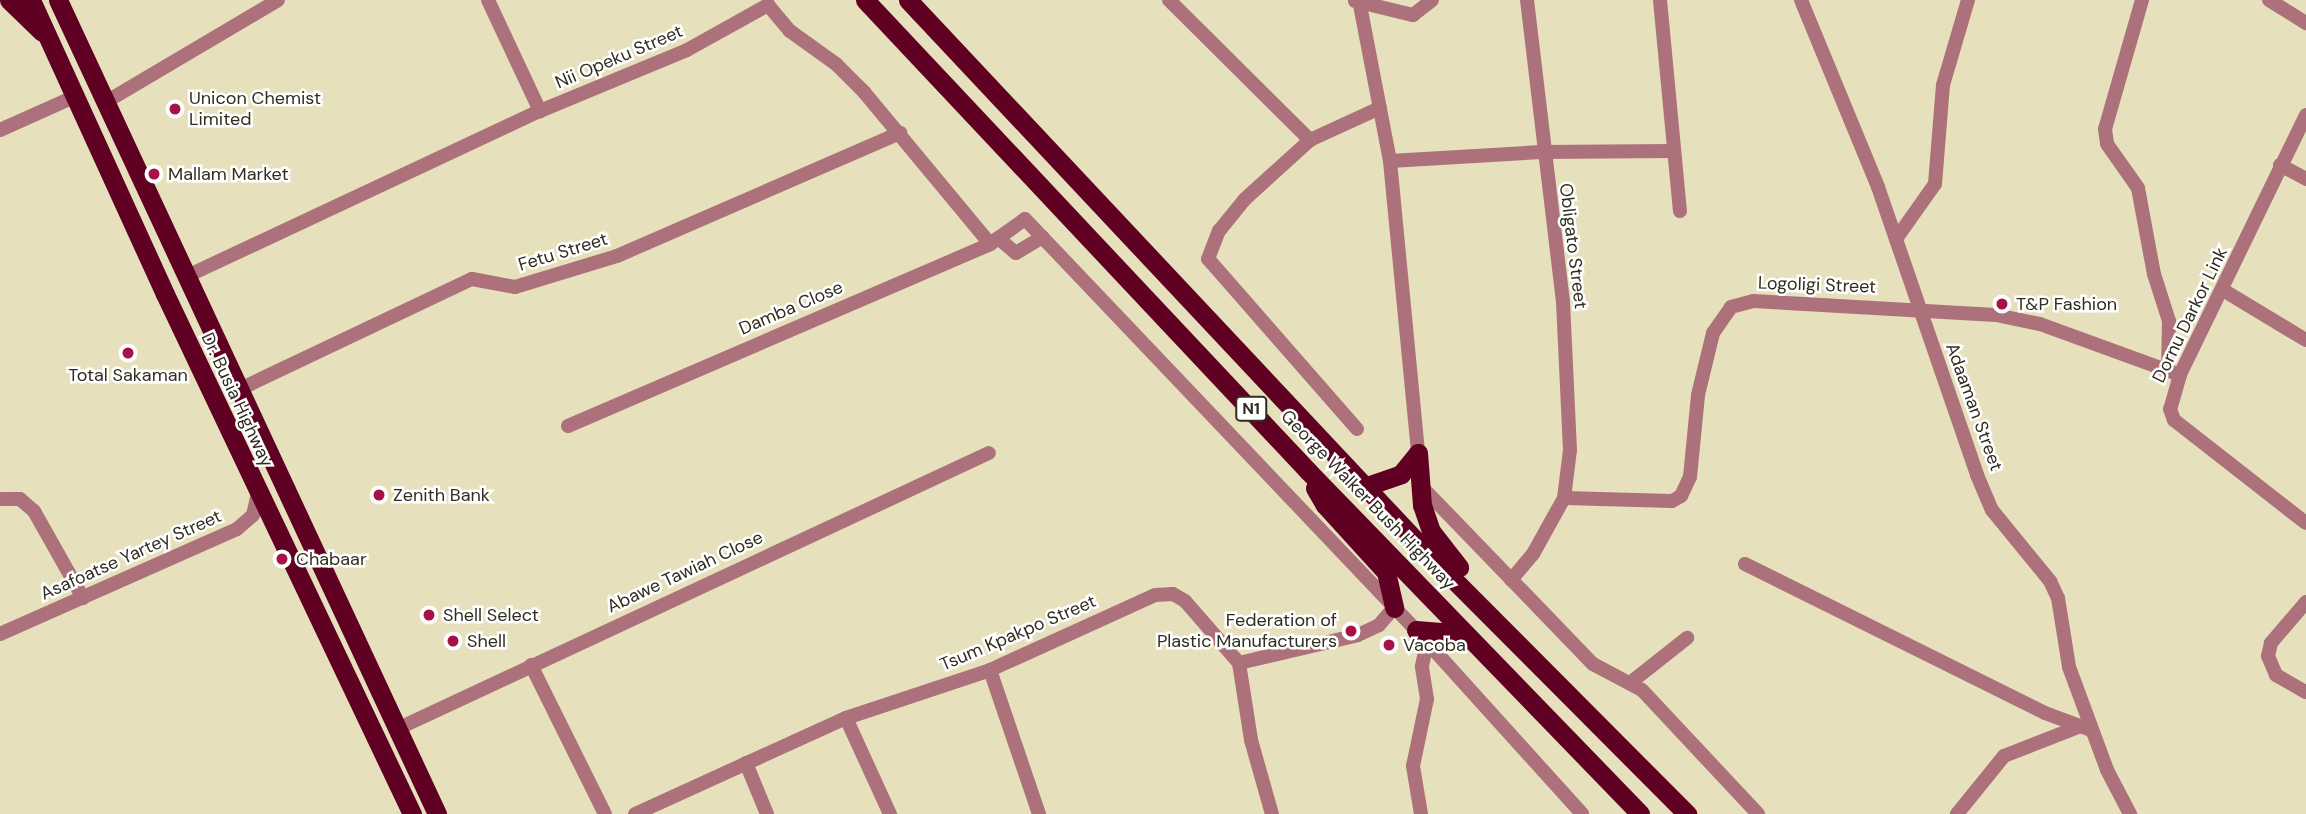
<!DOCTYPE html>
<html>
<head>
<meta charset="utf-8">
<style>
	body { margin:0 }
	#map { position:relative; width:2306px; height:814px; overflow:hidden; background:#e6e0bc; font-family:"DM Sans",sans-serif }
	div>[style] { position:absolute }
	.minor>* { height:14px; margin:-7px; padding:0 7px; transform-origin:7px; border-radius:7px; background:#ad717b }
	.tertiary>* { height:14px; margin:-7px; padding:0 7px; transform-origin:7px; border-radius:7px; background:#ad717b }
	.trunk>* { height:19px; margin:-9.5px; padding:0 9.5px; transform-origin:9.5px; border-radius:9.5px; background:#600124 }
	.dots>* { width:19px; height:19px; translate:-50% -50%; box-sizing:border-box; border:4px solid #fff; border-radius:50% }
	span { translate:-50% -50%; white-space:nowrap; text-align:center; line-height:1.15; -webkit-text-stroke:5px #fff; paint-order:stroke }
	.shield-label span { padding:2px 5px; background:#fff; border:2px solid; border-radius:5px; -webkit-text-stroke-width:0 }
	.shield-label { font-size:16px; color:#2f2d1f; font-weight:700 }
	.street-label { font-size:18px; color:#2f2d1f }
	.poi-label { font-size:18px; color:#2f2d1f }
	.left { translate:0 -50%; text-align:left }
	.right { translate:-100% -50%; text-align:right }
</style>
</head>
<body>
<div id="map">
	<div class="minor">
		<i style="left:488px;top:0;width:123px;rotate:64.9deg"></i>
		<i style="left:1169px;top:0;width:199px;rotate:44.8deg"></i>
		<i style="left:1359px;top:0;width:164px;rotate:79.1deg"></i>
		<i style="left:1390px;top:161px;width:293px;rotate:84.5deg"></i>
		<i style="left:1527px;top:0;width:304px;rotate:83.2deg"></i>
		<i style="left:1563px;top:302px;width:148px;rotate:87.3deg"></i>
		<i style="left:1570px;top:450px;width:48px;rotate:97.1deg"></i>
		<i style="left:1660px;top:0;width:212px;rotate:84.6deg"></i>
		<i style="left:1801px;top:0;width:202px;rotate:67.6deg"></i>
		<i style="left:1878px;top:187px;width:305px;rotate:71deg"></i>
		<i style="left:1977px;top:475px;width:38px;rotate:67deg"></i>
		<i style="left:1992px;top:510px;width:92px;rotate:50.8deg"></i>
		<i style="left:2050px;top:581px;width:19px;rotate:65deg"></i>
		<i style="left:2058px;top:598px;width:70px;rotate:80.9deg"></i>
		<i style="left:2069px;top:667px;width:110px;rotate:69.7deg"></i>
		<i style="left:2107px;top:770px;width:50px;rotate:62.4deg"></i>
		<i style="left:2142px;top:0;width:134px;rotate:106deg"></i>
		<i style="left:2105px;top:129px;width:15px;rotate:82deg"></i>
		<i style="left:2107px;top:144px;width:54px;rotate:54.8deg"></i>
		<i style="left:2138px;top:188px;width:87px;rotate:79.5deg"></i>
		<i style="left:2154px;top:274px;width:49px;rotate:72.3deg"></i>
		<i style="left:2169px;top:321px;width:49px;rotate:91.2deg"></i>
		<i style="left:2269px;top:0;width:44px;rotate:31.9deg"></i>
		<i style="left:1355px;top:1px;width:60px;rotate:13.6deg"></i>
		<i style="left:1413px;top:15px;width:24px;rotate:-38deg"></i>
		<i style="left:104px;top:103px;width:202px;rotate:-30.6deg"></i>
		<i style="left:2306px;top:115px;width:289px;rotate:115.9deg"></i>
		<i style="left:2180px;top:375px;width:35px;rotate:106deg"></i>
		<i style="left:2170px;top:409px;width:12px;rotate:70deg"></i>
		<i style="left:2174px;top:420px;width:167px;rotate:38deg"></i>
		<i style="left:0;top:130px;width:83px;rotate:-24.1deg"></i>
		<i style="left:1390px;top:161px;width:151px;rotate:-3.4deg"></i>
		<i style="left:1541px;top:152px;width:132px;rotate:-0.4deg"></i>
		<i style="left:2280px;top:165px;width:30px;rotate:28deg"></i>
		<i style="left:998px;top:238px;width:23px;rotate:40deg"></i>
		<i style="left:1016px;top:253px;width:31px;rotate:-31deg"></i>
		<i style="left:1896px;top:239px;width:67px;rotate:-54.7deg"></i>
		<i style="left:1935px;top:184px;width:99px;rotate:-85.4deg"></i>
		<i style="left:1943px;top:85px;width:89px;rotate:-73.6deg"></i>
		<i style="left:185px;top:277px;width:392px;rotate:-25.1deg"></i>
		<i style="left:540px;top:111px;width:159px;rotate:-22.5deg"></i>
		<i style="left:687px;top:50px;width:93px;rotate:-29.1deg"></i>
		<i style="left:768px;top:5px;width:34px;rotate:50deg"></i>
		<i style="left:790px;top:31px;width:57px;rotate:35.7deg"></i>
		<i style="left:836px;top:64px;width:40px;rotate:45deg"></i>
		<i style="left:864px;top:92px;width:197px;rotate:50.3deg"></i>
		<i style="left:2223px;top:290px;width:97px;rotate:31.1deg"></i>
		<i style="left:240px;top:389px;width:257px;rotate:-25.4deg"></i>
		<i style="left:472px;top:279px;width:44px;rotate:10.5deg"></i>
		<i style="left:515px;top:287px;width:107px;rotate:-16.9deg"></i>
		<i style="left:617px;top:256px;width:309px;rotate:-23.5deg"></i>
		<i style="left:568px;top:426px;width:460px;rotate:-23.3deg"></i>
		<i style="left:990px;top:244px;width:43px;rotate:-35.5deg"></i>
		<i style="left:1025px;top:219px;width:567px;rotate:46.43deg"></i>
		<i style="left:1416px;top:630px;width:248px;rotate:47.9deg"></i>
		<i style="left:1357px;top:429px;width:226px;rotate:-131.2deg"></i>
		<i style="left:1208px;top:259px;width:30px;rotate:-69deg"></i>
		<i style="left:1219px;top:231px;width:41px;rotate:-50.9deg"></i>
		<i style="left:1245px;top:199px;width:88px;rotate:-42.2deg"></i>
		<i style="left:1310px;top:140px;width:77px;rotate:-24.6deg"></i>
		<i style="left:1420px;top:485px;width:249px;rotate:46deg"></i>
		<i style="left:1593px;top:664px;width:55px;rotate:28deg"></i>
		<i style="left:1642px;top:690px;width:170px;rotate:46.9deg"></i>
		<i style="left:0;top:499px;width:20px"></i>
		<i style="left:20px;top:499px;width:18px;rotate:41deg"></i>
		<i style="left:34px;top:511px;width:100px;rotate:60.6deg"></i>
		<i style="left:1745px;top:564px;width:335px;rotate:26.4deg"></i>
		<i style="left:2045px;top:713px;width:49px;rotate:20.3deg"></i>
		<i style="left:1511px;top:580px;width:34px;rotate:-50deg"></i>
		<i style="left:1533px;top:554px;width:64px;rotate:-61deg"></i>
		<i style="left:1564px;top:498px;width:108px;rotate:1.6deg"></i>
		<i style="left:1672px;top:501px;width:10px;rotate:-29deg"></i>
		<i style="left:1681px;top:496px;width:21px;rotate:-65deg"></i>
		<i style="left:1690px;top:477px;width:82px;rotate:-84.4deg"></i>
		<i style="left:1698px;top:395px;width:64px;rotate:-76.4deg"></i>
		<i style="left:1713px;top:333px;width:32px;rotate:-55deg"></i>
		<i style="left:1731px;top:307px;width:23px;rotate:-15deg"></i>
		<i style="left:1753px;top:301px;width:243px;rotate:3.3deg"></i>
		<i style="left:1996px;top:315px;width:45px;rotate:11.6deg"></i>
		<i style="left:2040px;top:324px;width:149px;rotate:20deg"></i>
		<i style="left:2306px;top:602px;width:54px;rotate:130.5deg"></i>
		<i style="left:2271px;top:643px;width:13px;rotate:103deg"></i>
		<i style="left:2268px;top:656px;width:21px;rotate:67deg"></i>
		<i style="left:2276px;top:675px;width:34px;rotate:30deg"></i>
		<i style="left:1239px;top:663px;width:122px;rotate:-13.2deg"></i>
		<i style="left:1358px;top:635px;width:23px;rotate:-25deg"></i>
		<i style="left:1379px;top:625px;width:23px;rotate:-49deg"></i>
		<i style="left:1239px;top:663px;width:78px;rotate:81.1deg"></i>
		<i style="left:1251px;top:740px;width:77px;rotate:74.2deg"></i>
		<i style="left:531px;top:665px;width:166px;rotate:63.6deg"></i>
		<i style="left:990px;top:670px;width:152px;rotate:71.2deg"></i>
		<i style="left:1630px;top:683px;width:73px;rotate:-38.3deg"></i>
		<i style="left:846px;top:718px;width:106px;rotate:65.4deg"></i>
		<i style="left:397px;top:729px;width:653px;rotate:-25deg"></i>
		<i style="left:746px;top:763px;width:55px;rotate:67.6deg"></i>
		<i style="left:635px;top:814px;width:232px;rotate:-24.5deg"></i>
		<i style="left:846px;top:718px;width:152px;rotate:-18.4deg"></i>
		<i style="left:990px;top:670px;width:181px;rotate:-24.4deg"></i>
		<i style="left:1155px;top:595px;width:18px;rotate:-3deg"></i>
		<i style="left:1173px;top:594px;width:14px;rotate:30deg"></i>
		<i style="left:1185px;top:601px;width:82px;rotate:48.9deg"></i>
		<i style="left:1421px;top:814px;width:49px;rotate:-99.5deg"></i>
		<i style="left:1413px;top:766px;width:68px;rotate:-78.2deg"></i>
		<i style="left:1427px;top:699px;width:33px;rotate:-99deg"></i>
		<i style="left:1422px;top:666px;width:24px;rotate:-78deg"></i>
		<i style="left:1957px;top:814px;width:75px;rotate:-51deg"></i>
		<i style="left:2004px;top:756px;width:83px;rotate:-21.3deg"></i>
	</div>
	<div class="tertiary">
		<i style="left:0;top:634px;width:259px;rotate:-23.9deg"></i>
		<i style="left:237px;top:529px;width:21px;rotate:-41deg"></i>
		<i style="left:253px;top:515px;width:22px;rotate:-77deg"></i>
	</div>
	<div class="trunk">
		<i style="left:9px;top:0;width:46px;rotate:44.1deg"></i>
		<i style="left:31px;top:0;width:323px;rotate:65.5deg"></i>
		<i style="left:165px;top:294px;width:576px;rotate:64.59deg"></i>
		<i style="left:58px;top:0;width:898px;rotate:65.03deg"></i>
		<i style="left:865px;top:0;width:647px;rotate:46.75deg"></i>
		<i style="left:1308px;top:471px;width:477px;rotate:45.9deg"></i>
		<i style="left:908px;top:0;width:768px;rotate:46.79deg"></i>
		<i style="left:1434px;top:560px;width:359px;rotate:45.1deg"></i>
		<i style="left:1418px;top:453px;width:52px;rotate:85.6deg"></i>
		<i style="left:1422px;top:505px;width:28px;rotate:71deg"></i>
		<i style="left:1431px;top:531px;width:46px;rotate:52.1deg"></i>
		<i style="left:1367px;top:486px;width:36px;rotate:-19deg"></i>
		<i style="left:1401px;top:474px;width:27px;rotate:-51deg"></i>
		<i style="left:1315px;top:488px;width:20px;rotate:60deg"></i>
		<i style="left:1325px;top:505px;width:91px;rotate:47.7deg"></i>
		<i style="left:1386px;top:572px;width:37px;rotate:77deg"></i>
		<i style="left:1416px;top:630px;width:50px;rotate:4.6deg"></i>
	</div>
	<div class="dots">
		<i style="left:175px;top:109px;background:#a61148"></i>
		<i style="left:154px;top:174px;background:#a61148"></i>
		<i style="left:2002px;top:304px;background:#a61148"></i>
		<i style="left:128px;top:353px;background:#a61148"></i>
		<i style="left:379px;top:495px;background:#a61148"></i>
		<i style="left:282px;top:559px;background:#a61148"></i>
		<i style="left:429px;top:615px;background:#a61148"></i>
		<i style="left:1351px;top:631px;background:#a61148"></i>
		<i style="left:453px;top:641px;background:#a61148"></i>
		<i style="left:1389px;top:645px;background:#a61148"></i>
	</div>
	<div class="shield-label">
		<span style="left:1251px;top:409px">N1</span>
	</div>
	<div class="street-label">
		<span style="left:619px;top:57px;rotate:-23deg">Nii Opeku Street</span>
		<span style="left:1573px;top:246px;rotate:83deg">Obligato Street</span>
		<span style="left:563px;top:252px;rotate:-17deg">Fetu Street</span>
		<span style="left:1817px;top:285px;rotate:2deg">Logoligi Street</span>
		<span style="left:791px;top:308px;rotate:-23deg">Damba Close</span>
		<span style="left:2190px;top:315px;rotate:-64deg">Dornu Darkor Link</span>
		<span style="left:237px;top:400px;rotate:65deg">Dr. Busia Highway</span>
		<span style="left:1974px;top:407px;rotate:70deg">Adaaman Street</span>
		<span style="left:1368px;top:500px;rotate:46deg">George Walker Bush Highway</span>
		<span style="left:131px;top:555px;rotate:-24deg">Asafoatse Yartey Street</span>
		<span style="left:685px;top:572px;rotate:-25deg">Abawe Tawiah Close</span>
		<span style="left:1018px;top:633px;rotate:-23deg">Tsum Kpakpo Street</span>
	</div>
	<div class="poi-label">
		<span class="left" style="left:189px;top:109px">Unicon Chemist<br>Limited</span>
		<span class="left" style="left:168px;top:174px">Mallam Market</span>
		<span class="left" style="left:2016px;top:304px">T&amp;P Fashion</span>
		<span style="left:128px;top:375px">Total Sakaman</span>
		<span class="left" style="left:393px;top:495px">Zenith Bank</span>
		<span class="left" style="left:296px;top:559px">Chabaar</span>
		<span class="left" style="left:443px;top:615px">Shell Select</span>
		<span class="right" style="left:1337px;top:631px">Federation of<br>Plastic Manufacturers</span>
		<span class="left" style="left:467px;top:641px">Shell</span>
		<span class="left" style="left:1403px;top:645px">Vacoba</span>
	</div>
</div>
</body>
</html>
